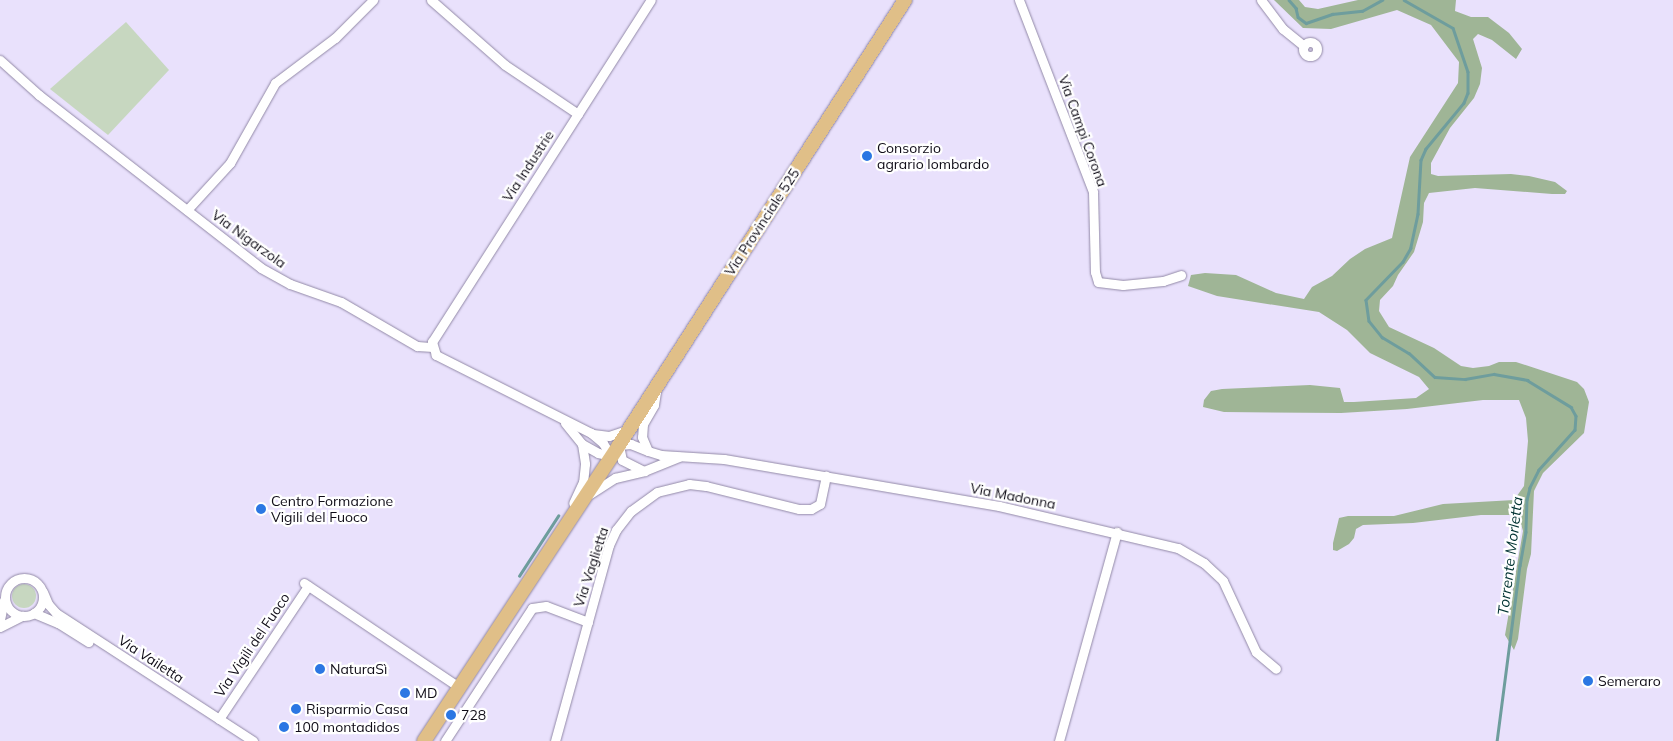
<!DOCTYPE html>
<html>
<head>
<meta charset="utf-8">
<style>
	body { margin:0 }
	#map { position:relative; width:1673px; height:741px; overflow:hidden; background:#e9e1fc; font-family:Mulish,sans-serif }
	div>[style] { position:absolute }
	.green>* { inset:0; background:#c7d7c0 }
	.round { border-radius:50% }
	.forest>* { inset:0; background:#9fb596 }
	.stream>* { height:2.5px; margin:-1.25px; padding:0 1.25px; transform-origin:1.25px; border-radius:1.25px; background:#6e9d9d }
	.roads { filter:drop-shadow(0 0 1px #9289a7) drop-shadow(0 0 1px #9289a7) }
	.street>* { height:9px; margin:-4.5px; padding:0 4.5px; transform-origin:4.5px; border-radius:4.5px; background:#fff }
	.street>.ring { margin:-4.5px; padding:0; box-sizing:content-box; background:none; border:9px solid #fff; border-radius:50% }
	.primary>* { height:14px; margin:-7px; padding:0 7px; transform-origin:7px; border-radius:7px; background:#e0bf88 }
	.dots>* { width:14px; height:14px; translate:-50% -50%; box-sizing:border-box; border:2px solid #fff; border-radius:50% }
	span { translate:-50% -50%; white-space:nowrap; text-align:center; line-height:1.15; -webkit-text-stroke:4.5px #fff; paint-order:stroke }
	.street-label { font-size:14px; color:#0f0c17 }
	.poi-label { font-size:14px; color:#0f0c17 }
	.left { translate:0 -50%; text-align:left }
	.water-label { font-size:15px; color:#013232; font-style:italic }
</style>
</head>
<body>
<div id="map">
	<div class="green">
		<i style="clip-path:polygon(126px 22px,169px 70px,108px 135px,50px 89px)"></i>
		<i class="round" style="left:12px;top:584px;width:24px;height:24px"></i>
	</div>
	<div class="forest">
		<i style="clip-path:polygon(1274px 0,1299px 0,1305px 7px,1318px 9px,1358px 0,1456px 0,1455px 11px,1471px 17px,1488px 17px,1509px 33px,1522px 49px,1516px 59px,1492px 40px,1478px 34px,1473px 39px,1482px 68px,1480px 84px,1474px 98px,1450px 128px,1431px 163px,1431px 174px,1438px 176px,1511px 174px,1529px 176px,1555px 182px,1567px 191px,1565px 194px,1552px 194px,1475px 188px,1429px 193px,1424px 203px,1423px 222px,1414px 252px,1398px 275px,1393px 286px,1380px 300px,1379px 311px,1389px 327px,1434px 348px,1461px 366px,1473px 368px,1489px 366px,1499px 362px,1516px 362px,1577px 382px,1584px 389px,1589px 402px,1584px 433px,1543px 473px,1534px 491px,1531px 554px,1527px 569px,1518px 639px,1514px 650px,1505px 635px,1523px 531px,1519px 517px,1513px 515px,1481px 515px,1413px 523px,1363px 525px,1356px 529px,1354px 538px,1349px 544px,1337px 551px,1333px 550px,1333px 543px,1339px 518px,1348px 516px,1394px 516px,1443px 504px,1514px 500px,1524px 486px,1528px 441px,1526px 418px,1519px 400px,1483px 400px,1407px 409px,1341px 413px,1224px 412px,1203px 407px,1204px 400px,1211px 391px,1222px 389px,1310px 385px,1340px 388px,1344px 402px,1354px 402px,1416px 398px,1429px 389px,1419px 377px,1370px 353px,1347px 330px,1319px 312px,1217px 296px,1188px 286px,1191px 275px,1205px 273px,1236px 275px,1276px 293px,1304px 299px,1312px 287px,1332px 276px,1350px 259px,1365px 249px,1392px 238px,1410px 157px,1458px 83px,1459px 62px,1431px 25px,1397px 10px,1331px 29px,1303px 28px)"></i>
	</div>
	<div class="stream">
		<i style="left:1289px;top:0;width:11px;rotate:49deg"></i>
		<i style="left:1296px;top:8px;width:9px;rotate:77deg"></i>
		<i style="left:1298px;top:17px;width:10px;rotate:37deg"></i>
		<i style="left:1306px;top:23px;width:28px;rotate:-19deg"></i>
		<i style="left:1332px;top:14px;width:30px;rotate:-6deg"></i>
		<i style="left:1362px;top:11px;width:23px;rotate:-29deg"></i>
		<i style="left:1404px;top:0;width:56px;rotate:29.7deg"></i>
		<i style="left:1453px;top:28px;width:46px;rotate:71.2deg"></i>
		<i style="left:1468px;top:72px;width:21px;rotate:90deg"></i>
		<i style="left:1468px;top:93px;width:11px;rotate:112deg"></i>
		<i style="left:1464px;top:103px;width:60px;rotate:129.6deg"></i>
		<i style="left:1426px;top:149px;width:12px;rotate:114deg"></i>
		<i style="left:1421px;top:160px;width:54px;rotate:93.2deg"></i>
		<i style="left:1418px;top:214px;width:35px;rotate:102deg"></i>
		<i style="left:1411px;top:248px;width:16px;rotate:120deg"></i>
		<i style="left:1403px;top:262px;width:53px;rotate:134.2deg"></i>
		<i style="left:1366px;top:300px;width:21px;rotate:82deg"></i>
		<i style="left:1369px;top:321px;width:21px;rotate:51deg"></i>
		<i style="left:1382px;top:337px;width:31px;rotate:31deg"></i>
		<i style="left:1409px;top:353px;width:35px;rotate:43deg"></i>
		<i style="left:1435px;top:377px;width:30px;rotate:4deg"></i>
		<i style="left:1465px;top:379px;width:29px;rotate:-10deg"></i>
		<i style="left:1494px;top:374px;width:34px;rotate:10deg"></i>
		<i style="left:1527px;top:380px;width:52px;rotate:31.5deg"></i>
		<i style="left:1571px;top:407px;width:10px;rotate:61deg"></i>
		<i style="left:1576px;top:416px;width:14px;rotate:94deg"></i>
		<i style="left:1575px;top:430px;width:54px;rotate:132deg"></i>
		<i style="left:1539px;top:470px;width:20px;rotate:117deg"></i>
		<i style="left:1530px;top:488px;width:12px;rotate:104deg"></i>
		<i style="left:1527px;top:500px;width:32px;rotate:92deg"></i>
		<i style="left:1526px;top:532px;width:34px;rotate:100deg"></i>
		<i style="left:1520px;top:565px;width:177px;rotate:97.4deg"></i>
		<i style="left:519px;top:576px;width:72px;rotate:-57deg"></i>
	</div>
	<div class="roads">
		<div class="street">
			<i style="left:431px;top:0;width:98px;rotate:41.3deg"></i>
			<i style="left:505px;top:65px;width:88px;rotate:33.9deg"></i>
			<i style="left:1019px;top:0;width:206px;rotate:68.9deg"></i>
			<i style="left:1093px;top:192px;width:80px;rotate:88.6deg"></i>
			<i style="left:1095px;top:272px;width:10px;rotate:73deg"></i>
			<i style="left:1098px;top:282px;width:25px;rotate:7deg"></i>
			<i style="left:1123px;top:285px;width:40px;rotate:-5.7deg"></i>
			<i style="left:1163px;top:281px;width:19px;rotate:-18deg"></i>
			<i style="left:1261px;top:0;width:36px;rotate:53deg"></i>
			<i style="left:1283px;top:29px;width:27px;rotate:39deg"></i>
			<i class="ring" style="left:1303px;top:42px;width:5px;height:5px"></i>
			<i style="left:0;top:60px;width:52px;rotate:41.9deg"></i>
			<i style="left:39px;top:95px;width:281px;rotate:37.9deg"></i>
			<i style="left:261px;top:268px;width:33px;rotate:29deg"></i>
			<i style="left:290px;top:284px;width:54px;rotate:19.4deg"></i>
			<i style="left:341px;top:302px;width:88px;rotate:30.1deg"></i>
			<i style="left:417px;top:346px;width:16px;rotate:4deg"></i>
			<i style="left:187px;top:210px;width:64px;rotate:-47.5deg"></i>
			<i style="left:230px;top:163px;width:92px;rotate:-60.6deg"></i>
			<i style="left:275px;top:83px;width:75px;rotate:-36.9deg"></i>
			<i style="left:335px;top:38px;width:54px;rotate:-45deg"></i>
			<i style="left:656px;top:392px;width:13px;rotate:99deg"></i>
			<i style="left:654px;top:405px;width:22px;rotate:120deg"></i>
			<i style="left:643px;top:424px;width:13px;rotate:94deg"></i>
			<i style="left:642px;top:437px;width:15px;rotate:67deg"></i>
			<i style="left:648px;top:451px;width:14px;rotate:17deg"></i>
			<i style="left:661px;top:455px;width:63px;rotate:3.6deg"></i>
			<i style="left:724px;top:459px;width:279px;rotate:9.7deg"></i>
			<i style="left:999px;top:506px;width:184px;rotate:13.2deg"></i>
			<i style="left:1178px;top:548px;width:30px;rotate:30deg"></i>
			<i style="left:1204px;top:563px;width:26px;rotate:43deg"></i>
			<i style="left:1223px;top:581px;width:78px;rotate:65.1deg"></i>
			<i style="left:1256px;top:652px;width:26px;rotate:40deg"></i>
			<i style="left:565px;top:423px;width:27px;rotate:51deg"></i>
			<i style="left:582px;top:444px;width:20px;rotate:81deg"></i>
			<i style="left:585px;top:464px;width:18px;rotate:96deg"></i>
			<i style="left:583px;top:482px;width:23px;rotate:115deg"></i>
			<i style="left:593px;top:434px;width:16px;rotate:7deg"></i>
			<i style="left:609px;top:436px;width:21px;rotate:-19deg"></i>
			<i style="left:582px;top:444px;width:18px;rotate:29deg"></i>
			<i style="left:598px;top:453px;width:13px;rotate:13deg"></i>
			<i style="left:648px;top:451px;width:18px;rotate:-158deg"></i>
			<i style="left:631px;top:444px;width:12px;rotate:175deg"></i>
			<i style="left:619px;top:445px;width:15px;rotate:79deg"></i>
			<i style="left:622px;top:460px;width:25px;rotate:27deg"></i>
			<i style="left:644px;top:471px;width:38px;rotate:-22deg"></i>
			<i style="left:611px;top:456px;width:15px;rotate:-122deg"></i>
			<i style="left:603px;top:443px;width:16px;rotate:-140deg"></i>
			<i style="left:591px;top:433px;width:174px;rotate:-153.3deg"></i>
			<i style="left:436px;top:355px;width:14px;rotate:-107deg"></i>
			<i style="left:432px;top:342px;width:406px;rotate:-57.4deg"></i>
			<i style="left:590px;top:494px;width:30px;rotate:-33deg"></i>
			<i style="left:615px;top:478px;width:28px;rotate:-13deg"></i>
			<i class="ring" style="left:5px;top:578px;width:29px;height:29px"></i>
			<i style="left:304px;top:583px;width:187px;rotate:33.9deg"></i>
			<i style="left:43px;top:592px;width:13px;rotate:67deg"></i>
			<i style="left:48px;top:604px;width:12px;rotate:48deg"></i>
			<i style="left:56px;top:613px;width:235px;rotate:33deg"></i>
			<i style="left:34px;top:613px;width:26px;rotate:23deg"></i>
			<i style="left:58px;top:623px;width:36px;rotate:32deg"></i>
			<i style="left:0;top:620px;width:20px;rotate:-79deg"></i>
			<i style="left:0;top:627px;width:25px;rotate:-27deg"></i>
			<i style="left:219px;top:719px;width:160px;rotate:-56.2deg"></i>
			<i style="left:445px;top:741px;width:159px;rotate:-56.8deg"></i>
			<i style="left:532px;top:608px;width:14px;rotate:-8deg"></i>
			<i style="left:546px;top:606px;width:45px;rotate:20.9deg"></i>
			<i style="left:555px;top:741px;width:203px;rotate:-74.6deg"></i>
			<i style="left:609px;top:545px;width:17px;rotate:-65deg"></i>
			<i style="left:616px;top:530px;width:24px;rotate:-52deg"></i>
			<i style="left:631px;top:511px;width:32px;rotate:-36deg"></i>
			<i style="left:657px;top:492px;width:33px;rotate:-14deg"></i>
			<i style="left:689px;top:484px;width:17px;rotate:7deg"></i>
			<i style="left:706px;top:486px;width:96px;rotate:13.9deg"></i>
			<i style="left:799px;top:509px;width:12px"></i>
			<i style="left:811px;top:509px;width:10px;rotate:-29deg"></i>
			<i style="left:820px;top:504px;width:29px;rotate:-78deg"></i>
			<i style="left:1059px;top:741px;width:217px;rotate:-74.5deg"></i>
		</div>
		<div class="primary">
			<i style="left:424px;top:741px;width:354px;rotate:-56.6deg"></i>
			<i style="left:619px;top:445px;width:529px;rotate:-57.27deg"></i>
		</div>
	</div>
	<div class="dots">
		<i style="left:867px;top:156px;background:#2b77e3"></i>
		<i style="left:261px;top:509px;background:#2b77e3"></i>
		<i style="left:320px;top:669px;background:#2b77e3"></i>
		<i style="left:1588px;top:681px;background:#2b77e3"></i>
		<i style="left:405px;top:693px;background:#2b77e3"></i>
		<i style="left:296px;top:709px;background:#2b77e3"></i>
		<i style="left:451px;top:715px;background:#2b77e3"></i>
		<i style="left:284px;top:727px;background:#2b77e3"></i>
	</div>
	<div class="street-label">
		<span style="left:1083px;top:131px;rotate:70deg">Via Campi Corona</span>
		<span style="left:528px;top:166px;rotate:-57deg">Via Industrie</span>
		<span style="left:762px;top:222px;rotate:-57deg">Via Provinciale 525</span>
		<span style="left:249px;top:239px;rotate:36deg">Via Nigarzola</span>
		<span style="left:1013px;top:496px;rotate:11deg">Via Madonna</span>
		<span style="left:591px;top:567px;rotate:-72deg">Via Vaglietta</span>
		<span style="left:252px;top:645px;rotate:-56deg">Via Vigili del Fuoco</span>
		<span style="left:151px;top:659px;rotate:33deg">Via Vailetta</span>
	</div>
	<div class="poi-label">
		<span class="left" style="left:877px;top:156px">Consorzio<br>agrario lombardo</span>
		<span class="left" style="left:271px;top:509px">Centro Formazione<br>Vigili del Fuoco</span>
		<span class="left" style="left:330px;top:669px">NaturaSì</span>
		<span class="left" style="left:1598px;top:681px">Semeraro</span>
		<span class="left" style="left:415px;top:693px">MD</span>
		<span class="left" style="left:306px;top:709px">Risparmio Casa</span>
		<span class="left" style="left:461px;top:715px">728</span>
		<span class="left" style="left:294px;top:727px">100 montadidos</span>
	</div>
	<div class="water-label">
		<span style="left:1510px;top:556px;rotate:-83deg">Torrente Morletta</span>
	</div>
</div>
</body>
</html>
